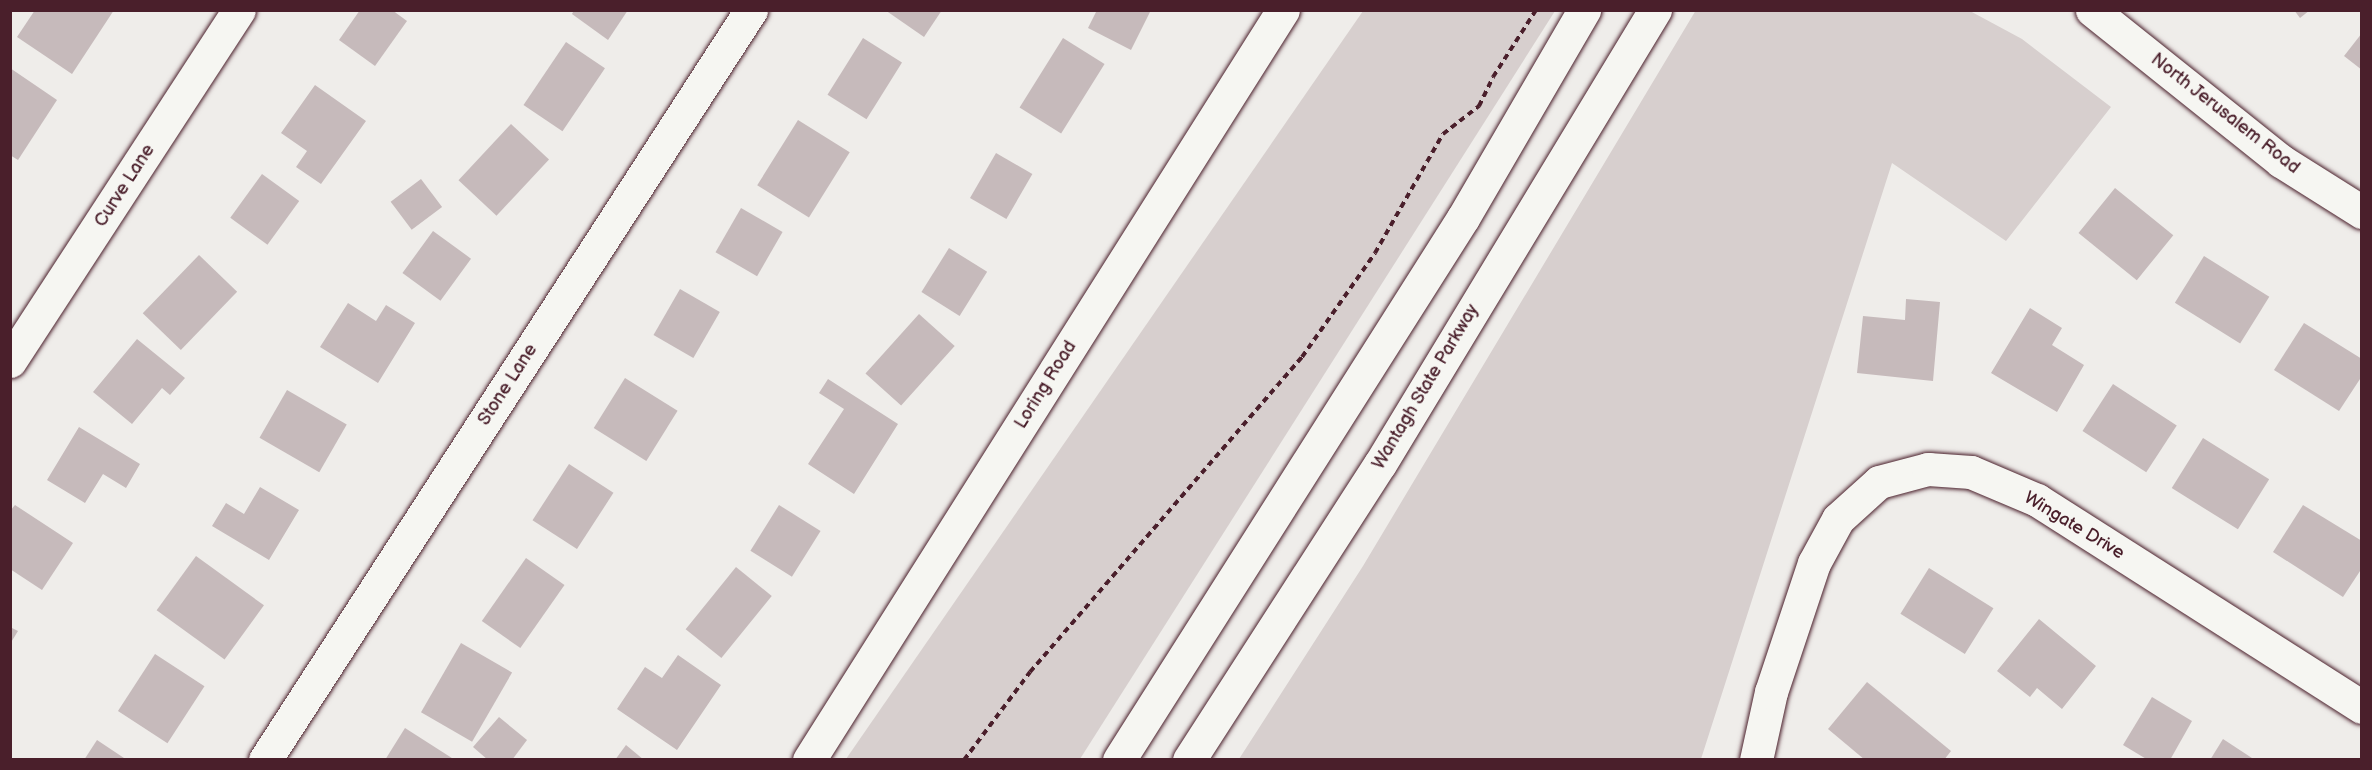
<!DOCTYPE html>
<html>
<head>
<meta charset="utf-8">
<style>
	body { margin:0 }
	#map { position:relative; width:2372px; height:770px; overflow:hidden; background:#efedea; font-family:"Balsamiq Sans",sans-serif }
	div>[style] { position:absolute }
	.green>* { inset:0; background:#d7cfce }
	.building>* { inset:0; background:#c6babb; transform-origin:0 0 }
	.path>* { height:4px; margin-top:-2px; transform-origin:0; background:repeating-linear-gradient(90deg,#4a1f2b 0 6px,transparent 0 10.5px) }
	.roads { filter:drop-shadow(0 0 2px #4a1f2b) drop-shadow(0 0 2px #4a1f2b) }
	.minor>* { height:33px; margin:-16.5px; padding:0 16.5px; transform-origin:16.5px; border-radius:16.5px; background:#f6f6f2 }
	.major>* { height:33px; margin:-16.5px; padding:0 16.5px; transform-origin:16.5px; border-radius:16.5px; background:#f6f6f2 }
	.highway>* { height:33px; margin:-16.5px; padding:0 16.5px; transform-origin:16.5px; border-radius:16.5px; background:#f6f6f2 }
	span { translate:-50% -50%; white-space:nowrap; text-align:center; line-height:1.15; -webkit-text-stroke:4.5px #f6f6f2; paint-order:stroke }
	.street-label { font-size:18px; color:#4a1f2b }
	.frame { position:absolute; inset:0; border:12px solid #4a1f2b; pointer-events:none }
</style>
</head>
<body>
<div id="map">
	<div class="green">
		<i style="clip-path:polygon(1696px 10px,1970px 11px,2022px 39px,2111px 107px,2006px 241px,1892px 163px,1701px 759px,1239px 759px,1363px 566px)"></i>
		<i style="clip-path:polygon(1363px 11px,1555px 11px,1080px 759px,846px 759px)"></i>
	</div>
	<div class="building">
		<i style="clip-path:polygon(35px 10px,114px 10px,72px 74px,17px 37px)"></i>
		<i style="clip-path:polygon(360px 10px,392px 10px,407px 21px,375px 66px,339px 40px)"></i>
		<i style="clip-path:polygon(574px 10px,628px 10px,608px 40px,572px 14px)"></i>
		<i style="clip-path:polygon(885px 10px,942px 10px,924px 37px)"></i>
		<i style="clip-path:polygon(1097px 10px,1151px 10px,1131px 50px,1088px 28px)"></i>
		<i style="clip-path:polygon(2294px 10px,2310px 10px,2300px 18px)"></i>
		<i style="clip-path:polygon(2362px 33px,2362px 70px,2344px 56px)"></i>
		<i style="left:863px;top:38px;width:46px;height:67px;rotate:32deg"></i>
		<i style="left:1063px;top:38px;width:49px;height:82px;rotate:32deg"></i>
		<i style="left:566px;top:42px;width:47px;height:76px;rotate:34deg"></i>
		<i style="clip-path:polygon(10px 68px,57px 100px,18px 160px,10px 155px)"></i>
		<i style="clip-path:polygon(315px 85px,366px 121px,321px 184px,296px 167px,307px 151px,281px 133px)"></i>
		<i style="left:798px;top:120px;width:61px;height:77px;rotate:32deg"></i>
		<i style="left:511px;top:124px;width:52px;height:77px;rotate:43deg"></i>
		<i style="left:996px;top:153px;width:42px;height:52px;rotate:30deg"></i>
		<i style="left:262px;top:174px;width:46px;height:54px;rotate:36deg"></i>
		<i style="left:421px;top:179px;width:35px;height:38px;rotate:53deg"></i>
		<i style="left:2115px;top:188px;width:75px;height:58px;rotate:39deg"></i>
		<i style="left:741px;top:208px;width:48px;height:51px;rotate:30deg"></i>
		<i style="left:433px;top:231px;width:47px;height:52px;rotate:36deg"></i>
		<i style="left:949px;top:248px;width:45px;height:52px;rotate:32deg"></i>
		<i style="left:199px;top:255px;width:53px;height:81px;rotate:44deg"></i>
		<i style="left:2204px;top:256px;width:77px;height:55px;rotate:32deg"></i>
		<i style="left:680px;top:289px;width:46px;height:53px;rotate:30deg"></i>
		<i style="clip-path:polygon(1906px 299px,1940px 302px,1933px 381px,1857px 373px,1863px 316px,1905px 320px)"></i>
		<i style="clip-path:polygon(348px 303px,376px 321px,386px 305px,415px 323px,378px 383px,320px 347px)"></i>
		<i style="clip-path:polygon(2030px 308px,2062px 328px,2052px 345px,2084px 365px,2057px 412px,1991px 373px)"></i>
		<i style="left:919px;top:314px;width:48px;height:80px;rotate:42deg"></i>
		<i style="clip-path:polygon(2304px 323px,2362px 359px,2362px 376px,2339px 411px,2274px 370px)"></i>
		<i style="clip-path:polygon(137px 339px,185px 378px,170px 395px,162px 388px,132px 424px,93px 392px)"></i>
		<i style="left:625px;top:378px;width:62px;height:59px;rotate:32deg"></i>
		<i style="clip-path:polygon(828px 379px,898px 424px,854px 494px,808px 464px,844px 409px,819px 393px)"></i>
		<i style="left:2113px;top:384px;width:76px;height:56px;rotate:33deg"></i>
		<i style="left:287px;top:390px;width:69px;height:55px;rotate:30deg"></i>
		<i style="clip-path:polygon(79px 427px,140px 464px,126px 488px,103px 474px,85px 503px,47px 480px)"></i>
		<i style="left:2203px;top:438px;width:78px;height:59px;rotate:32deg"></i>
		<i style="left:569px;top:464px;width:53px;height:67px;rotate:33deg"></i>
		<i style="clip-path:polygon(260px 487px,299px 510px,269px 560px,212px 526px,226px 503px,244px 514px)"></i>
		<i style="clip-path:polygon(15px 505px,73px 543px,42px 590px,10px 569px,10px 511px)"></i>
		<i style="left:779px;top:505px;width:49px;height:54px;rotate:32deg"></i>
		<i style="clip-path:polygon(2303px 505px,2362px 541px,2362px 568px,2343px 597px,2273px 552px)"></i>
		<i style="left:196px;top:556px;width:84px;height:67px;rotate:36deg"></i>
		<i style="left:526px;top:558px;width:47px;height:77px;rotate:35deg"></i>
		<i style="left:736px;top:567px;width:46px;height:80px;rotate:39deg"></i>
		<i style="left:1929px;top:568px;width:76px;height:54px;rotate:32deg"></i>
		<i style="clip-path:polygon(2039px 619px,2096px 666px,2062px 709px,2037px 688px,2030px 697px,1997px 671px)"></i>
		<i style="clip-path:polygon(10px 627px,18px 631px,10px 644px)"></i>
		<i style="left:461px;top:643px;width:59px;height:80px;rotate:30deg"></i>
		<i style="left:155px;top:654px;width:59px;height:68px;rotate:33deg"></i>
		<i style="clip-path:polygon(678px 655px,721px 685px,677px 750px,617px 709px,645px 667px,662px 678px)"></i>
		<i style="clip-path:polygon(1867px 682px,1951px 751px,1944px 760px,1865px 760px,1828px 729px)"></i>
		<i style="clip-path:polygon(2152px 697px,2192px 721px,2170px 760px,2148px 760px,2123px 745px)"></i>
		<i style="clip-path:polygon(499px 717px,527px 740px,512px 760px,488px 760px,473px 747px)"></i>
		<i style="clip-path:polygon(405px 728px,455px 760px,385px 760px)"></i>
		<i style="clip-path:polygon(2223px 739px,2255px 760px,2210px 760px)"></i>
		<i style="clip-path:polygon(97px 740px,127px 760px,84px 760px)"></i>
		<i style="clip-path:polygon(626px 745px,644px 760px,615px 760px)"></i>
	</div>
	<div class="path">
		<i style="left:964px;top:760px;width:110px;rotate:-53.1deg"></i>
		<i style="left:1030px;top:672px;width:416px;rotate:-49.2deg"></i>
		<i style="left:1302px;top:357px;width:127px;rotate:-54.9deg"></i>
		<i style="left:1375px;top:253px;width:137px;rotate:-60.3deg"></i>
		<i style="left:1443px;top:134px;width:46px;rotate:-37.9deg"></i>
		<i style="left:1479px;top:106px;width:32px;rotate:-64deg"></i>
		<i style="left:1493px;top:77px;width:80px;rotate:-57.3deg"></i>
	</div>
	<div class="roads">
		<div class="minor">
			<i style="left:10px;top:361px;width:419px;rotate:-56.9deg"></i>
			<i style="left:265px;top:760px;width:894px;rotate:-57.06deg"></i>
			<i style="left:809px;top:760px;width:887px;rotate:-57.71deg"></i>
			<i style="left:1756px;top:760px;width:70px;rotate:-77.6deg"></i>
			<i style="left:1771px;top:692px;width:136px;rotate:-71.6deg"></i>
			<i style="left:1814px;top:563px;width:50px;rotate:-61.4deg"></i>
			<i style="left:1838px;top:519px;width:55px;rotate:-42.1deg"></i>
			<i style="left:1879px;top:482px;width:51px;rotate:-14.9deg"></i>
			<i style="left:1928px;top:469px;width:43px;rotate:4deg"></i>
			<i style="left:1971px;top:472px;width:72px;rotate:23deg"></i>
			<i style="left:2037px;top:500px;width:385px;rotate:32.5deg"></i>
		</div>
		<div class="major">
			<i style="left:2092px;top:10px;width:242px;rotate:38.6deg"></i>
			<i style="left:2281px;top:161px;width:96px;rotate:32.2deg"></i>
		</div>
		<div class="highway">
			<i style="left:1119px;top:760px;width:642px;rotate:-57.6deg"></i>
			<i style="left:1463px;top:218px;width:241px;rotate:-59.8deg"></i>
			<i style="left:1189px;top:760px;width:352px;rotate:-57.2deg"></i>
			<i style="left:1380px;top:464px;width:531px;rotate:-58.8deg"></i>
		</div>
	</div>
	<div class="street-label">
		<span style="left:2225px;top:114px;rotate:38deg">North Jerusalem Road</span>
		<span style="left:125px;top:186px;rotate:-57deg">Curve Lane</span>
		<span style="left:508px;top:385px;rotate:-57deg">Stone Lane</span>
		<span style="left:1046px;top:385px;rotate:-58deg">Loring Road</span>
		<span style="left:1426px;top:387px;rotate:-59deg">Wantagh State Parkway</span>
		<span style="left:2074px;top:526px;rotate:31deg">Wingate Drive</span>
	</div>
	<div class="frame"></div>
</div>
</body>
</html>
